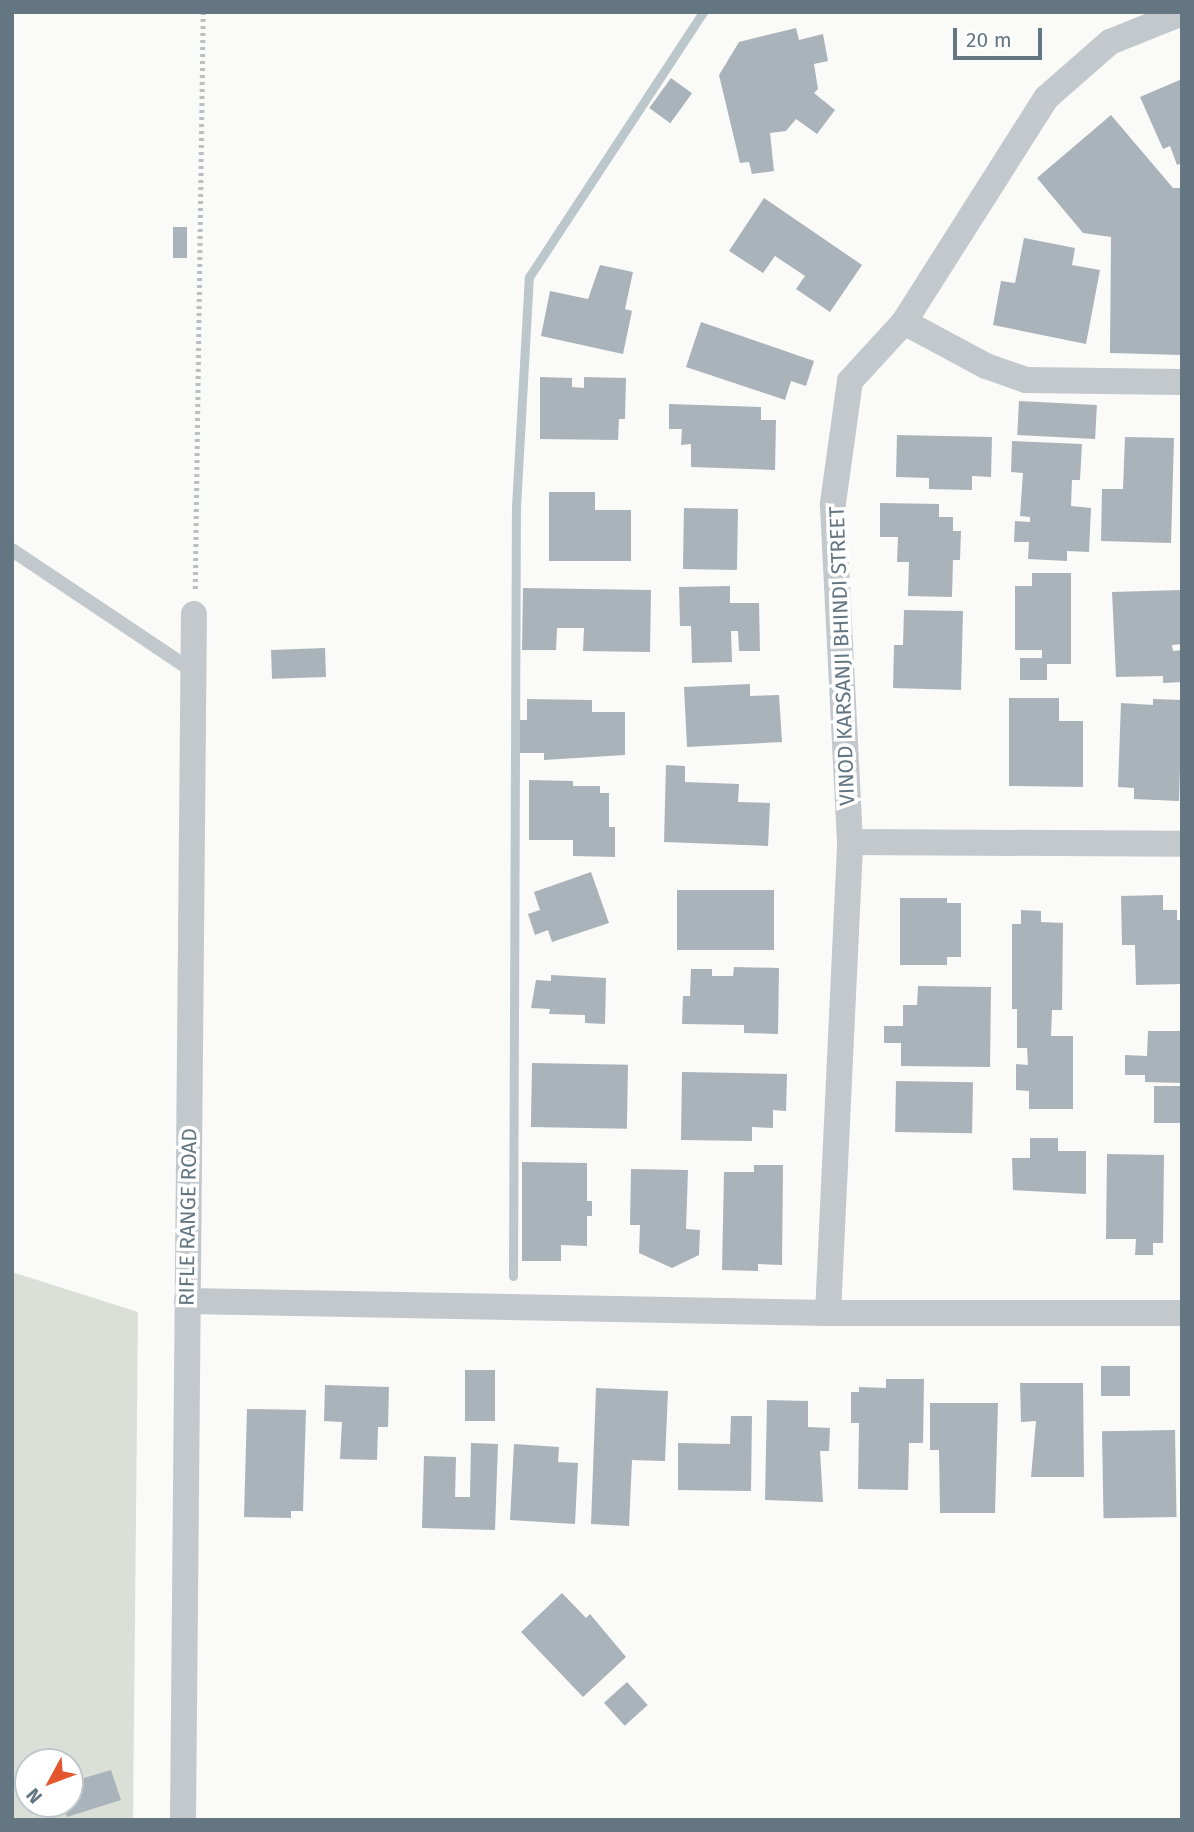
<!DOCTYPE html>
<html>
<head>
<meta charset="utf-8">
<style>
	body { margin:0 }
	#map { position:relative; width:1194px; height:1832px; overflow:hidden; background:#fafaf8; font-family:"Fira Sans",sans-serif }
	div>[style] { position:absolute }
	.green>* { inset:0; background:#dadfd7 }
	.stream>* { height:9px; margin:-4.5px; padding:0 4.5px; transform-origin:4.5px; border-radius:4.5px; background:#bbc7cb }
	.building>* { inset:0; background:#aab3b9; transform-origin:0 0 }
	.path>* { height:4.5px; margin-top:-2.25px; transform-origin:0; background:repeating-linear-gradient(90deg,#bbbfc2 0 3.5px,transparent 0 7px) }
	.lane>* { height:14px; margin:-7px; padding:0 7px; transform-origin:7px; border-radius:7px; background:#c3c8cc }
	.street>* { height:26px; margin:-13px; padding:0 13px; transform-origin:13px; border-radius:13px; background:#c3c8cc }
	span { translate:-50% -50%; white-space:nowrap; text-align:center; line-height:1.15; -webkit-text-stroke:7px #fff; paint-order:stroke }
	.street-label { font-size:21px; color:#657683 }
	.frame { position:absolute; inset:0; border:14px solid #657683; pointer-events:none }
	.north { position:absolute; left:14px; top:1748px; width:70px; height:70px; box-sizing:border-box; background:#fff; border:2px solid #c1c8cd; border-radius:50%; rotate:229deg; font-size:19px; font-weight:700; line-height:28px; text-align:center; color:#657683 }
	.north::after { content:''; display:block; margin:auto; width:24px; height:32px; background:#e4572e; clip-path:polygon(50% 0,100% 100%,50% 72%,0 100%) }
	.scale { position:absolute; left:953px; top:28px; width:89px; height:32px; box-sizing:border-box; border:4px solid #657683; border-top:0; padding-left:9px; font-size:21px; line-height:24px; white-space:nowrap; color:#657683; -webkit-text-stroke:5px #fff; paint-order:stroke }
</style>
</head>
<body>
<div id="map">
	<div class="green">
		<i style="clip-path:polygon(evenodd,12px 1272px,138px 1312px,133px 1820px,12px 1820px,12px 1272px,28px 1762px,70px 1762px,70px 1804px,28px 1804px,28px 1762px)"></i>
	</div>
	<div class="stream">
		<i style="left:513px;top:1276px;width:769px;rotate:-89.78deg"></i>
		<i style="left:516px;top:507px;width:230px;rotate:-86.8deg"></i>
		<i style="left:529px;top:277px;width:317px;rotate:-56.7deg"></i>
	</div>
	<div class="building">
		<i style="clip-path:polygon(796px 28px,799px 40px,823px 34px,828px 61px,814px 64px,818px 89px,814px 93px,835px 110px,817px 134px,796px 119px,786px 131px,770px 133px,774px 171px,752px 174px,749px 162px,740px 163px,719px 75px,739px 42px)"></i>
		<i style="left:671px;top:78px;width:26px;height:37px;rotate:36deg"></i>
		<i style="clip-path:polygon(1182px 79px,1182px 163px,1177px 165px,1170px 146px,1163px 149px,1140px 97px)"></i>
		<i style="clip-path:polygon(1111px 115px,1173px 188px,1182px 188px,1182px 355px,1110px 353px,1111px 237px,1083px 233px,1037px 178px)"></i>
		<i style="clip-path:polygon(764px 198px,862px 265px,830px 312px,796px 289px,805px 276px,775px 256px,763px 273px,729px 251px)"></i>
		<i style="left:173px;top:227px;width:14px;height:31px"></i>
		<i style="clip-path:polygon(1024px 238px,1075px 248px,1072px 265px,1100px 270px,1086px 344px,993px 325px,1001px 281px,1015px 283px)"></i>
		<i style="clip-path:polygon(600px 265px,633px 272px,625px 309px,632px 311px,623px 354px,541px 336px,550px 291px,588px 299px)"></i>
		<i style="clip-path:polygon(701px 322px,814px 361px,806px 386px,791px 381px,785px 400px,686px 367px)"></i>
		<i style="clip-path:polygon(540px 377px,572px 378px,572px 387px,584px 388px,584px 377px,626px 378px,625px 419px,619px 419px,618px 440px,540px 439px)"></i>
		<i style="left:1019px;top:401px;width:78px;height:34px;rotate:3deg"></i>
		<i style="clip-path:polygon(669px 404px,761px 407px,761px 420px,776px 420px,775px 470px,691px 467px,691px 444px,681px 445px,682px 429px,669px 429px)"></i>
		<i style="clip-path:polygon(897px 435px,992px 437px,991px 477px,972px 476px,972px 490px,929px 489px,929px 478px,896px 477px)"></i>
		<i style="clip-path:polygon(1125px 437px,1174px 438px,1171px 543px,1101px 541px,1102px 489px,1123px 489px)"></i>
		<i style="clip-path:polygon(1012px 441px,1082px 444px,1080px 480px,1072px 480px,1071px 506px,1091px 508px,1089px 552px,1067px 551px,1067px 561px,1028px 559px,1029px 542px,1014px 542px,1015px 521px,1030px 522px,1030px 517px,1020px 516px,1023px 473px,1011px 472px)"></i>
		<i style="clip-path:polygon(549px 492px,595px 492px,595px 510px,631px 510px,631px 561px,549px 561px)"></i>
		<i style="clip-path:polygon(880px 503px,939px 504px,939px 517px,953px 517px,953px 531px,961px 531px,960px 560px,953px 560px,952px 597px,908px 596px,909px 562px,897px 562px,898px 537px,880px 537px)"></i>
		<i style="left:684px;top:508px;width:54px;height:61px;rotate:1deg"></i>
		<i style="clip-path:polygon(1032px 573px,1071px 573px,1071px 664px,1047px 664px,1047px 680px,1020px 680px,1020px 658px,1042px 658px,1042px 650px,1015px 650px,1015px 586px,1032px 586px)"></i>
		<i style="clip-path:polygon(730px 586px,730px 603px,759px 603px,760px 651px,739px 651px,738px 631px,731px 631px,732px 662px,692px 663px,691px 626px,680px 626px,679px 587px)"></i>
		<i style="clip-path:polygon(523px 588px,651px 590px,650px 652px,583px 651px,584px 628px,557px 628px,556px 650px,522px 650px)"></i>
		<i style="clip-path:polygon(1182px 590px,1182px 644px,1172px 645px,1173px 651px,1182px 650px,1182px 682px,1163px 683px,1163px 676px,1116px 677px,1112px 592px)"></i>
		<i style="clip-path:polygon(904px 610px,963px 611px,961px 690px,893px 688px,894px 645px,903px 645px)"></i>
		<i style="left:325px;top:648px;width:29px;height:54px;rotate:88deg"></i>
		<i style="clip-path:polygon(750px 684px,750px 696px,779px 695px,782px 742px,687px 747px,684px 687px)"></i>
		<i style="clip-path:polygon(1009px 698px,1059px 698px,1059px 721px,1083px 721px,1083px 787px,1009px 786px)"></i>
		<i style="clip-path:polygon(527px 699px,592px 700px,592px 712px,625px 712px,625px 755px,544px 760px,544px 753px,520px 753px,520px 720px,527px 720px)"></i>
		<i style="clip-path:polygon(1153px 699px,1182px 700px,1179px 801px,1134px 799px,1134px 788px,1118px 787px,1121px 703px,1153px 705px)"></i>
		<i style="clip-path:polygon(666px 765px,685px 766px,685px 782px,739px 784px,738px 802px,770px 803px,768px 846px,664px 842px)"></i>
		<i style="clip-path:polygon(529px 780px,573px 781px,573px 786px,600px 786px,600px 793px,609px 793px,609px 827px,615px 827px,615px 857px,573px 856px,573px 840px,529px 840px)"></i>
		<i style="clip-path:polygon(591px 872px,609px 923px,552px 942px,548px 930px,535px 935px,528px 914px,540px 910px,534px 892px)"></i>
		<i style="left:677px;top:890px;width:97px;height:60px"></i>
		<i style="clip-path:polygon(1163px 895px,1163px 910px,1177px 910px,1177px 920px,1182px 920px,1182px 984px,1136px 985px,1135px 945px,1122px 945px,1121px 896px)"></i>
		<i style="clip-path:polygon(900px 898px,947px 898px,947px 903px,961px 903px,961px 957px,947px 957px,947px 965px,900px 965px)"></i>
		<i style="clip-path:polygon(1021px 910px,1041px 911px,1041px 922px,1063px 923px,1062px 1010px,1052px 1010px,1051px 1036px,1073px 1036px,1073px 1109px,1029px 1109px,1029px 1091px,1016px 1090px,1016px 1064px,1028px 1065px,1027px 1048px,1017px 1048px,1017px 1009px,1012px 1009px,1012px 924px,1021px 924px)"></i>
		<i style="clip-path:polygon(734px 967px,779px 968px,778px 1034px,744px 1033px,744px 1025px,682px 1024px,683px 996px,690px 996px,691px 969px,712px 969px,712px 976px,733px 976px)"></i>
		<i style="clip-path:polygon(551px 975px,606px 978px,605px 1024px,585px 1023px,585px 1015px,549px 1014px,550px 1009px,531px 1008px,536px 980px,551px 981px)"></i>
		<i style="clip-path:polygon(918px 986px,991px 987px,990px 1067px,901px 1066px,901px 1043px,884px 1043px,884px 1026px,903px 1026px,903px 1005px,917px 1005px)"></i>
		<i style="clip-path:polygon(1148px 1031px,1182px 1031px,1182px 1083px,1145px 1082px,1145px 1075px,1125px 1075px,1125px 1055px,1147px 1056px)"></i>
		<i style="left:532px;top:1063px;width:96px;height:64px;rotate:1deg"></i>
		<i style="clip-path:polygon(682px 1072px,787px 1074px,786px 1111px,773px 1110px,773px 1128px,752px 1127px,752px 1141px,681px 1140px)"></i>
		<i style="left:896px;top:1081px;width:77px;height:51px;rotate:1deg"></i>
		<i style="left:1154px;top:1086px;width:28px;height:37px"></i>
		<i style="clip-path:polygon(1030px 1138px,1058px 1138px,1058px 1151px,1086px 1151px,1086px 1194px,1013px 1190px,1012px 1158px,1030px 1158px)"></i>
		<i style="clip-path:polygon(1107px 1154px,1164px 1155px,1163px 1243px,1153px 1243px,1153px 1255px,1135px 1255px,1136px 1239px,1106px 1239px)"></i>
		<i style="clip-path:polygon(522px 1162px,587px 1163px,587px 1201px,592px 1201px,592px 1216px,587px 1216px,587px 1246px,561px 1245px,561px 1261px,522px 1261px)"></i>
		<i style="clip-path:polygon(754px 1165px,783px 1165px,782px 1265px,758px 1264px,758px 1271px,722px 1270px,724px 1172px,754px 1172px)"></i>
		<i style="clip-path:polygon(631px 1169px,688px 1170px,686px 1229px,700px 1230px,699px 1255px,672px 1268px,639px 1253px,640px 1225px,630px 1225px)"></i>
		<i style="left:1101px;top:1366px;width:29px;height:30px"></i>
		<i style="left:465px;top:1370px;width:30px;height:51px"></i>
		<i style="clip-path:polygon(886px 1379px,924px 1379px,923px 1443px,909px 1443px,908px 1490px,858px 1489px,859px 1423px,851px 1423px,851px 1392px,859px 1392px,859px 1387px,886px 1388px)"></i>
		<i style="clip-path:polygon(1020px 1383px,1083px 1383px,1084px 1477px,1031px 1477px,1036px 1421px,1021px 1422px)"></i>
		<i style="clip-path:polygon(325px 1385px,389px 1387px,388px 1427px,378px 1427px,377px 1460px,340px 1459px,342px 1422px,324px 1421px)"></i>
		<i style="clip-path:polygon(596px 1388px,668px 1391px,665px 1461px,632px 1460px,629px 1526px,591px 1524px)"></i>
		<i style="clip-path:polygon(767px 1400px,808px 1401px,808px 1427px,830px 1428px,829px 1451px,820px 1451px,823px 1502px,765px 1500px)"></i>
		<i style="clip-path:polygon(930px 1403px,998px 1403px,995px 1513px,940px 1513px,939px 1450px,930px 1450px)"></i>
		<i style="clip-path:polygon(247px 1409px,306px 1410px,303px 1511px,291px 1511px,291px 1518px,244px 1517px)"></i>
		<i style="clip-path:polygon(731px 1416px,752px 1416px,751px 1491px,678px 1490px,678px 1443px,730px 1444px)"></i>
		<i style="left:1175px;top:1430px;width:87px;height:73px;rotate:89deg"></i>
		<i style="clip-path:polygon(471px 1443px,498px 1444px,495px 1530px,422px 1528px,424px 1456px,456px 1457px,455px 1497px,470px 1497px)"></i>
		<i style="clip-path:polygon(514px 1444px,559px 1447px,558px 1462px,578px 1463px,575px 1524px,510px 1520px)"></i>
		<i style="clip-path:polygon(562px 1593px,586px 1618px,590px 1614px,626px 1657px,583px 1697px,521px 1632px)"></i>
		<i style="left:627px;top:1682px;width:31px;height:31px;rotate:48deg"></i>
		<i style="clip-path:polygon(111px 1770px,121px 1800px,67px 1817px,63px 1804px,70px 1804px,70px 1782px)"></i>
	</div>
	<div class="path">
		<i style="left:195px;top:589px;width:577px;rotate:-89.21deg"></i>
	</div>
	<div class="lane">
		<i style="left:12px;top:550px;width:219px;rotate:33.8deg"></i>
	</div>
	<div class="street">
		<i style="left:904px;top:322px;width:93px;rotate:28.2deg"></i>
		<i style="left:986px;top:366px;width:42px;rotate:19.3deg"></i>
		<i style="left:1026px;top:380px;width:156px;rotate:0.7deg"></i>
		<i style="left:850px;top:842px;width:332px;rotate:0.3deg"></i>
		<i style="left:187px;top:1301px;width:641px;rotate:1.07deg"></i>
		<i style="left:828px;top:1313px;width:354px"></i>
		<i style="left:828px;top:1313px;width:472px;rotate:-87.3deg"></i>
		<i style="left:850px;top:842px;width:339px;rotate:-92.9deg"></i>
		<i style="left:833px;top:503px;width:123px;rotate:-82.1deg"></i>
		<i style="left:850px;top:381px;width:80px;rotate:-47.5deg"></i>
		<i style="left:904px;top:322px;width:265px;rotate:-57.6deg"></i>
		<i style="left:1046px;top:98px;width:85px;rotate:-41.2deg"></i>
		<i style="left:1110px;top:42px;width:78px;rotate:-21.9deg"></i>
		<i style="left:183px;top:1820px;width:1206px;rotate:-89.48deg"></i>
	</div>
	<div class="street-label">
		<span style="left:842px;top:656px;rotate:-92deg">VINOD KARSANJI BHINDI STREET</span>
		<span style="left:188px;top:1217px;rotate:-89deg">RIFLE RANGE ROAD</span>
	</div>
	<div class="frame"></div>
	<div class="north">N</div>
	<div class="scale">20 m</div>
</div>
</body>
</html>
